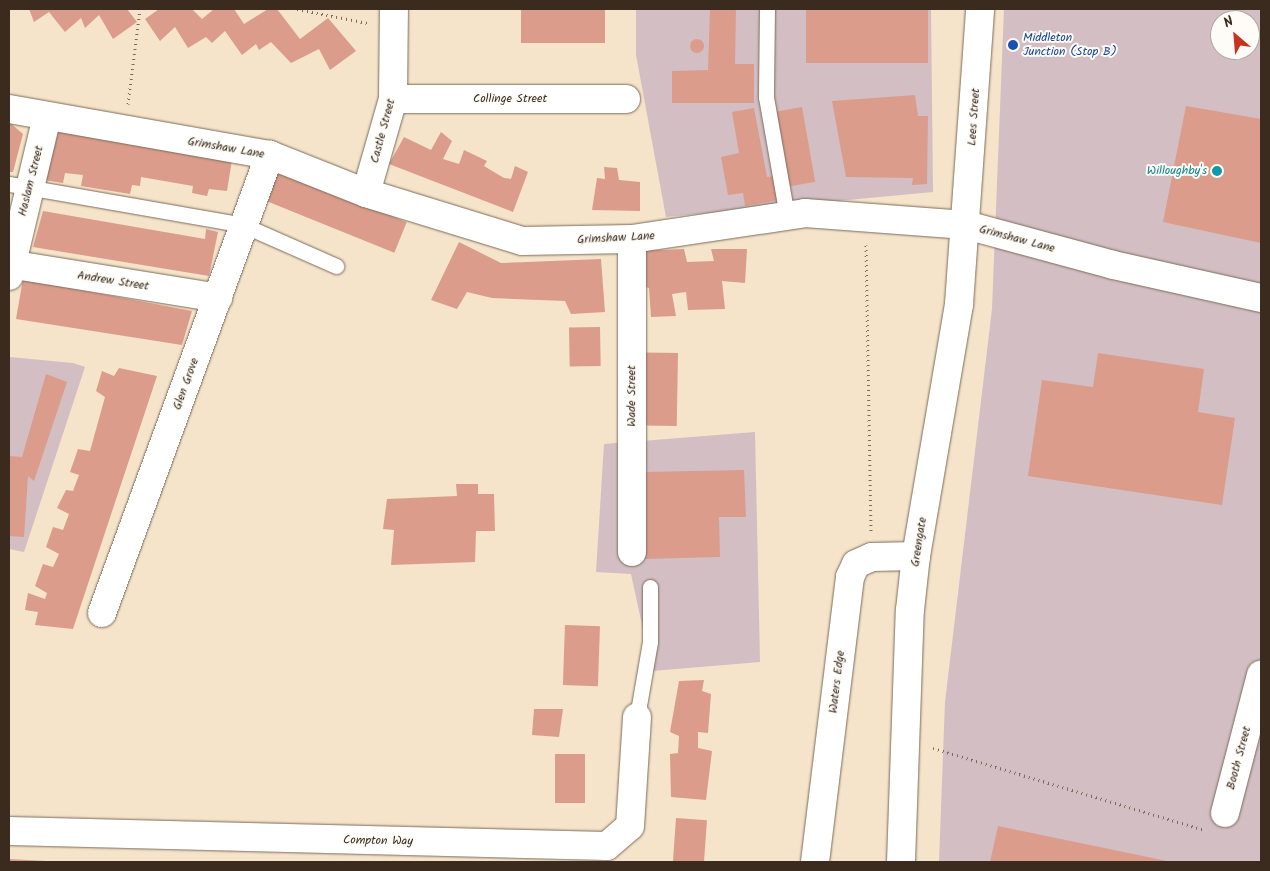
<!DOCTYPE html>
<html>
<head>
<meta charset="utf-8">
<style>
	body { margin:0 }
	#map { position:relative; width:1270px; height:871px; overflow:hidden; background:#f5e3ca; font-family:Kalam,sans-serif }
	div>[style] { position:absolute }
	.industrial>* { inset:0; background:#d2bec3 }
	.building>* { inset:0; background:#dc9c8b; transform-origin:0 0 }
	.round { border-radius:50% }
	.path>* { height:3px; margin-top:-1.5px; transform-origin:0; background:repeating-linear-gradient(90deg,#7c6b5a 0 1px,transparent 0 5px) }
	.roads { filter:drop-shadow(0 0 1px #7c6b5a) drop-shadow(0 0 1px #7c6b5a) }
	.lane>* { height:15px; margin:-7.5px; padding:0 7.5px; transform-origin:7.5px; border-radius:7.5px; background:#fff }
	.street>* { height:28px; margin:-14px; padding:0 14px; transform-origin:14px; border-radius:14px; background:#fff }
	.secondary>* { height:28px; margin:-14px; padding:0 14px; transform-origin:14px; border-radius:14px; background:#fff }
	.dots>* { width:14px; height:14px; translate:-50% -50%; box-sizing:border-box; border:2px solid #fdfcf7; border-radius:50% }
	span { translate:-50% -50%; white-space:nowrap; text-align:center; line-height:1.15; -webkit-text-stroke:4px #fdfcf7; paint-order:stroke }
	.transit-label { font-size:12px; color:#164399 }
	.left { translate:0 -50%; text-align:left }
	.street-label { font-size:12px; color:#3b2a1e }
	.culture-label { font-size:12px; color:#0d838f }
	.right { translate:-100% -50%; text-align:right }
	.frame { position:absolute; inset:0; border:10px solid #3b2a1e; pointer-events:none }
	.north { position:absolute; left:1210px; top:10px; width:50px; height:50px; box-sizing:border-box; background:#fdfcf7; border:1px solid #afa8a0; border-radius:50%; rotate:333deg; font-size:14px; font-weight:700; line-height:20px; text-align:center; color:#3b2a1e }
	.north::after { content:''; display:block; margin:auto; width:18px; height:22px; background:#c8321e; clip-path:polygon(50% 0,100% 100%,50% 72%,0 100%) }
</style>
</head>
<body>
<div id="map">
	<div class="industrial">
		<i style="clip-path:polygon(636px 9px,931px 9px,933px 192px,666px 217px,636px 55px)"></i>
		<i style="clip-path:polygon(evenodd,1004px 9px,1261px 9px,1261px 862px,939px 862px,945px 702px,992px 309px,1004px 9px,1220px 20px,1250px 20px,1250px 50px,1220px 50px,1220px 20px)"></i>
		<i style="clip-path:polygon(9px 357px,73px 363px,85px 367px,24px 552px,9px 549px)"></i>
		<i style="clip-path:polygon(755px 432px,760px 662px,652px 671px,631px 574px,596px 572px,604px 444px)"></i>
	</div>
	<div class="building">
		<i style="clip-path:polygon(29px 9px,127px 9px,137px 22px,113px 39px,99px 15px,85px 28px,81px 18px,65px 32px,49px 12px,34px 22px)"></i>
		<i style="clip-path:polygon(159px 9px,192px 9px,202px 19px,214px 9px,234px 9px,244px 24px,268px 9px,277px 9px,300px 39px,328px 18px,356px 51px,330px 70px,319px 49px,291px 63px,271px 42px,259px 50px,256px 44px,242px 55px,225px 31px,212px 43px,206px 37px,188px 48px,175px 27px,160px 41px,145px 19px)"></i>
		<i style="left:521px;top:9px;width:84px;height:34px"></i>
		<i style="clip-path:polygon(710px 9px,736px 9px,735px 64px,754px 64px,754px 103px,672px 103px,672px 71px,708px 70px)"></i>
		<i style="left:806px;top:9px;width:122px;height:54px"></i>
		<i class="round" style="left:690px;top:39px;width:14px;height:14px"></i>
		<i style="clip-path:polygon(915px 95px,918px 116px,928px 116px,927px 184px,912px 185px,913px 178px,846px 177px,832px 101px)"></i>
		<i style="clip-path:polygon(1186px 106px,1261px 119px,1261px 243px,1163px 222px)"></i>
		<i style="left:802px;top:107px;width:76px;height:27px;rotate:80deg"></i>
		<i style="clip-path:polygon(754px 108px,767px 177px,774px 176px,778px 200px,745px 206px,743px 193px,728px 195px,721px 157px,739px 153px,732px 112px)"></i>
		<i style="clip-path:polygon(9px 122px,23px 134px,13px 172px,9px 172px)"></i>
		<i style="clip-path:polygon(47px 129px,232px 160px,227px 191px,209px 189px,207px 196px,192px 193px,193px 186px,141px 177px,140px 186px,132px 185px,130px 194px,81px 186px,83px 175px,65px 173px,63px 183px,38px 179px)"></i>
		<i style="clip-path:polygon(441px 132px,452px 141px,443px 159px,459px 164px,464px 150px,487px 161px,484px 166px,504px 178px,511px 179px,515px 166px,528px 172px,513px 212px,389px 164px,404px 137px,431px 150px)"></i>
		<i style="clip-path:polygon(604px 167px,617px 168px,619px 180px,640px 182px,640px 211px,592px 210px,597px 178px,605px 179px)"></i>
		<i style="left:275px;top:169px;width:142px;height:33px;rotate:22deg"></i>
		<i style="clip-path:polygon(43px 211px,205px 239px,206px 229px,218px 232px,209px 276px,33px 247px)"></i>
		<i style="clip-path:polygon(459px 242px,501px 263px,601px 259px,605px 312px,571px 314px,565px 301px,492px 298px,467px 292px,457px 309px,431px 300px)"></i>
		<i style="clip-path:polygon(684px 249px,687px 262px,714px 261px,711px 249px,747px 249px,745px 283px,722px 281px,725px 309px,688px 310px,686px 292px,672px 294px,676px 316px,651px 317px,649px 288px,636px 284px,636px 251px)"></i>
		<i style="clip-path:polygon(23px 279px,192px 311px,182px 345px,16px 319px)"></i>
		<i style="left:600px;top:327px;width:39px;height:31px;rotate:89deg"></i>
		<i style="left:678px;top:353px;width:73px;height:33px;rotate:91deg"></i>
		<i style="clip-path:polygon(1098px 353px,1204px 369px,1198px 412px,1235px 418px,1222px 505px,1028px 476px,1042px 380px,1093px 387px)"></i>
		<i style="clip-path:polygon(119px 368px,157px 376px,73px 629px,35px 625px,38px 612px,25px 610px,28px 593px,45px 599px,47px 593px,35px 586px,43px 564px,53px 567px,59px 554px,46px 547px,53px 527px,63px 530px,69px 514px,57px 508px,66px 490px,73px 491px,79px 475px,70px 472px,78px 449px,90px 451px,105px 397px,96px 391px,102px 371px,114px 376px)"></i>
		<i style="clip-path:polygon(46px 374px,67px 382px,34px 481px,28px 476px,24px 537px,9px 536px,9px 456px,22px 457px)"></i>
		<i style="clip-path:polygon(744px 470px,746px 517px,719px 517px,720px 557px,645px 559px,645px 472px)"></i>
		<i style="clip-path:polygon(456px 484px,478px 484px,478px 494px,494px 494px,495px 531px,476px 531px,475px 562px,391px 565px,394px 530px,383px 529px,387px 499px,457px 496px)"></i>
		<i style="left:565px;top:625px;width:35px;height:60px;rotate:2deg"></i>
		<i style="clip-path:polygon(704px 680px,702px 691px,711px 694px,708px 733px,698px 732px,698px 748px,712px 751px,706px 800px,671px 797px,670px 754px,678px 753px,679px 736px,670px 732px,679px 681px)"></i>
		<i style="clip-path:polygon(534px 709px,563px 709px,559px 737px,532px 735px)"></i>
		<i style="left:555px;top:754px;width:30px;height:49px"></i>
		<i style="left:676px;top:818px;width:31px;height:44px;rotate:4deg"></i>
		<i style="clip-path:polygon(998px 826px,1167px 861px,1167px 862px,990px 862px)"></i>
		<i style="clip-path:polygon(9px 859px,46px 861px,46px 862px,9px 862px)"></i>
	</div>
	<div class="path">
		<i style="left:297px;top:9px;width:72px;rotate:11.2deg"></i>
		<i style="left:128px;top:104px;width:96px;rotate:-82.8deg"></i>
		<i style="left:866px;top:245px;width:286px;rotate:89deg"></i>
		<i style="left:933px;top:748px;width:283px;rotate:16.8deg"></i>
	</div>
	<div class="roads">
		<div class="lane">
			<i style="left:767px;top:9px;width:88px;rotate:90.7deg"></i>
			<i style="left:766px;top:97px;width:121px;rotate:80deg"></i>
			<i style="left:9px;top:184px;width:238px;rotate:9.9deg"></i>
			<i style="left:243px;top:225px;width:102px;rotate:23.8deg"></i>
			<i style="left:637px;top:717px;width:76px;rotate:-80.2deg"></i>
			<i style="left:650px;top:642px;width:55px;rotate:-90deg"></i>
		</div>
		<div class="street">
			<i style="left:393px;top:99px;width:233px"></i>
			<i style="left:366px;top:193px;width:98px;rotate:-74deg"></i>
			<i style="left:393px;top:99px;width:90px;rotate:-89.4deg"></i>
			<i style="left:9px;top:264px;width:212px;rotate:9.2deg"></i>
			<i style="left:9px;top:276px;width:164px;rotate:-76.6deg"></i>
			<i style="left:632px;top:552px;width:313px;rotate:-90deg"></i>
			<i style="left:102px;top:613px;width:488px;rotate:-69.9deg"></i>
			<i style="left:1225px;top:813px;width:143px;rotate:-75.4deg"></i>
			<i style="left:9px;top:831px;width:598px;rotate:1.44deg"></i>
			<i style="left:607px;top:846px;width:30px;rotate:-41deg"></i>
			<i style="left:630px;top:826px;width:109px;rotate:-86.3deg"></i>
			<i style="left:815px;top:862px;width:287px;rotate:-83deg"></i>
			<i style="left:850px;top:577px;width:14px;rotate:-65deg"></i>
			<i style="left:856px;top:564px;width:17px;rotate:-24deg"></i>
			<i style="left:872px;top:557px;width:44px;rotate:-1.3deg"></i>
		</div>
		<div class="secondary">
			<i style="left:9px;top:109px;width:265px;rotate:10deg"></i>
			<i style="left:270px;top:155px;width:103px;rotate:21.6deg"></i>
			<i style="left:366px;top:193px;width:163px;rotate:17.1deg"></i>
			<i style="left:522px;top:241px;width:110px;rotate:-1deg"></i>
			<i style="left:632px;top:239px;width:175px;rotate:-8.5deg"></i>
			<i style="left:805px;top:213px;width:161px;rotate:4.3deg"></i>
			<i style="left:966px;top:225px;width:152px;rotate:15.2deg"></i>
			<i style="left:1113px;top:265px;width:152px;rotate:12.6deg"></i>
			<i style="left:901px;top:862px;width:252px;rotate:-88deg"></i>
			<i style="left:910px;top:610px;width:54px;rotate:-83.7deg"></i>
			<i style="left:916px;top:556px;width:256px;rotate:-80.3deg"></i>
			<i style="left:959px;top:304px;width:296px;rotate:-85.9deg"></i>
		</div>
	</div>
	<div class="dots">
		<i style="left:1013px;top:45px;background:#1a4fb4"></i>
		<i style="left:1217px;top:171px;background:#0f9aa8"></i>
	</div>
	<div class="transit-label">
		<span class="left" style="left:1023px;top:45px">Middleton<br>Junction (Stop B)</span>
	</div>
	<div class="street-label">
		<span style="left:510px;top:99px">Collinge Street</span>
		<span style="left:974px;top:117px;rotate:-86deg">Lees Street</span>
		<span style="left:383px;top:131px;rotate:-75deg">Castle Street</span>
		<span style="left:226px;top:148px;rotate:10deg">Grimshaw Lane</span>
		<span style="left:31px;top:181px;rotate:-76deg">Haslam Street</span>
		<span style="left:616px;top:238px;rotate:-3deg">Grimshaw Lane</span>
		<span style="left:1017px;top:239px;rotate:15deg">Grimshaw Lane</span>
		<span style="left:113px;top:281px;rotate:9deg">Andrew Street</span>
		<span style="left:186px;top:384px;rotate:-70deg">Glen Grove</span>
		<span style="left:632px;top:396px;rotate:-90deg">Wade Street</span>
		<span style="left:919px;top:542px;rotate:-81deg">Greengate</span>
		<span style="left:837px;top:682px;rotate:-83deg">Waters Edge</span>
		<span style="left:1239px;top:758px;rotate:-75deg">Booth Street</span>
		<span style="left:378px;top:841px;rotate:1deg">Compton Way</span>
	</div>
	<div class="culture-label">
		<span class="right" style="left:1207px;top:171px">Willoughby's</span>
	</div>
	<div class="frame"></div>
	<div class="north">N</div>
</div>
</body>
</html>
